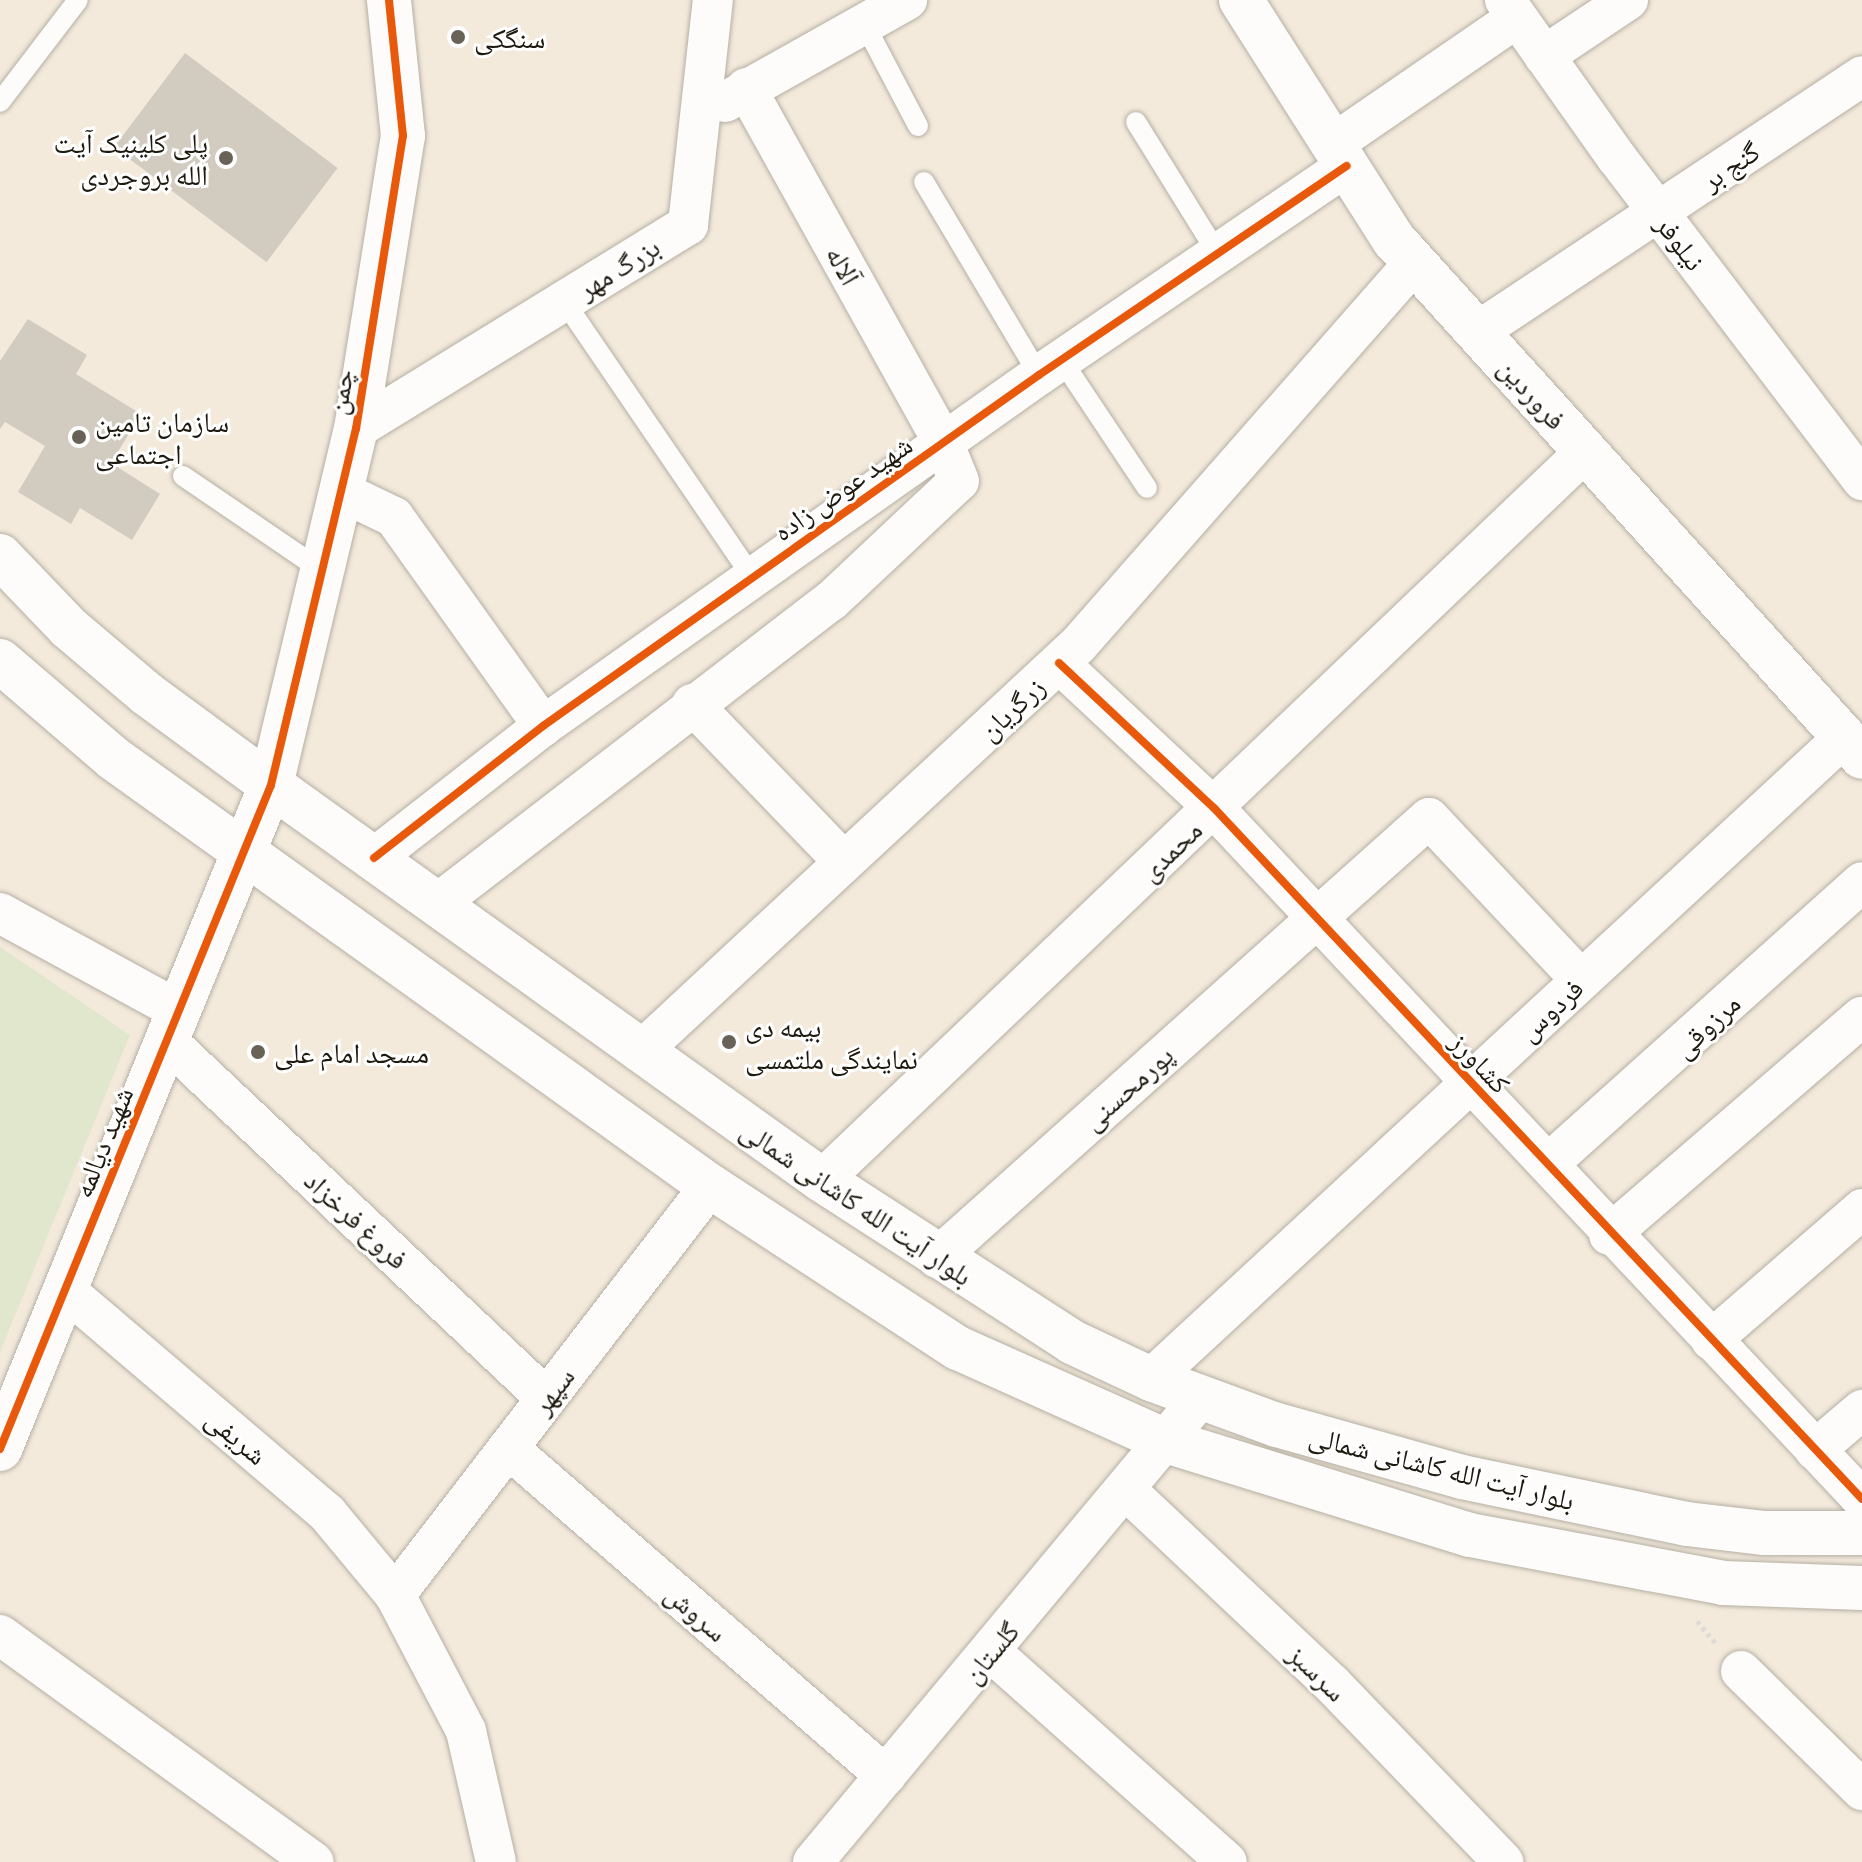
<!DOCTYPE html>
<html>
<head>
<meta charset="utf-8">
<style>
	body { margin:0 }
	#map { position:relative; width:1862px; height:1862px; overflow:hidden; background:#f3eadc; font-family:Barlow,"Noto Naskh Arabic",sans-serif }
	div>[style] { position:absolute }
	.green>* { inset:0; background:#e0e7cd }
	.building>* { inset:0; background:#d2cbc0; transform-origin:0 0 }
	.path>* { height:5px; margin-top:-2.5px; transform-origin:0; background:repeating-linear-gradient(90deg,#dedbd6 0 4px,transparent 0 8px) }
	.roads { filter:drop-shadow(0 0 2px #b5afa3) drop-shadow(0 0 2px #b5afa3) }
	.lane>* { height:20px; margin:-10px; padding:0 10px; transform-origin:10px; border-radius:10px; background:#fdfcfa }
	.street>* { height:40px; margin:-20px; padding:0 20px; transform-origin:20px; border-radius:20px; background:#fdfcfa }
	.secondary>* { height:44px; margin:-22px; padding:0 22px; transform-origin:22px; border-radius:22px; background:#fdfcfa }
	.cycleway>* { height:8px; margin:-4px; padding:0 4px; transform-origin:4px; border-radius:4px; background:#e8590c }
	.dots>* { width:22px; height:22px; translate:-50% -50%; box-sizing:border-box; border:4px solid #fff; border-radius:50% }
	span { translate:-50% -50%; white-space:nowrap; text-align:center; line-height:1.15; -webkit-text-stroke:6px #fff; paint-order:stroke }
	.poi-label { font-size:28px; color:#1e190f }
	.left { translate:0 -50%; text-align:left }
	.right { translate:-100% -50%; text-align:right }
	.street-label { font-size:28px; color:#1e190f }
</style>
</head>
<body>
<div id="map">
	<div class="green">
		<i style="clip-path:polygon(0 947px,130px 1035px,0 1352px)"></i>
	</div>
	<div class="building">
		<i style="left:185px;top:53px;width:191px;height:118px;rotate:37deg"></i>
		<i style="clip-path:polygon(28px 319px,87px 355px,76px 374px,141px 414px,111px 463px,160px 494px,132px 540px,80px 508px,71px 524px,18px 492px,45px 446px,5px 422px,0 429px,0 361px)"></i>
	</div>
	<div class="path">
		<i style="left:1697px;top:1621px;width:30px;rotate:50deg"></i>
	</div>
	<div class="roads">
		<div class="lane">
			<i style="left:865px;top:25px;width:114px;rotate:62.3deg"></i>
			<i style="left:0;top:102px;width:128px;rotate:-52.6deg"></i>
			<i style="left:1136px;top:122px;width:155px;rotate:58.2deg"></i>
			<i style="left:924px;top:182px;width:225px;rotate:59.2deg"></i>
			<i style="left:564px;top:301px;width:335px;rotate:55.7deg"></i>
			<i style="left:1061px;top:359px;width:155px;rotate:56.3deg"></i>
			<i style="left:183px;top:476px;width:167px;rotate:34.3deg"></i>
		</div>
		<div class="street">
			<i style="left:1505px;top:0;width:194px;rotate:54.7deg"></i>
			<i style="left:1617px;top:158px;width:405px;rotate:52.7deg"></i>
			<i style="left:1544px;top:56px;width:101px;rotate:-33.7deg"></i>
			<i style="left:725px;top:102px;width:209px;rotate:-29.3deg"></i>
			<i style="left:1333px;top:144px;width:222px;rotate:-34.5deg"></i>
			<i style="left:1477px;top:332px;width:462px;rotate:-33.6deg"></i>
			<i style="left:356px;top:429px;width:390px;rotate:-31.6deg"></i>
			<i style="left:688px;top:225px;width:226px;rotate:-83.7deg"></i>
			<i style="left:340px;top:491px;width:60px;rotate:25.7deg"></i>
			<i style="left:394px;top:517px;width:257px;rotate:54.5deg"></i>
			<i style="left:1059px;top:663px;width:212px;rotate:43.1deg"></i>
			<i style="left:1214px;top:808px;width:947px;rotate:46.84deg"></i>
			<i style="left:692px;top:704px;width:219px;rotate:46.1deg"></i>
			<i style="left:374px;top:858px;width:214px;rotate:-38deg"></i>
			<i style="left:543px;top:726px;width:608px;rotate:-35.29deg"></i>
			<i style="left:1039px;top:375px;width:372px;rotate:-34.2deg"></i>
			<i style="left:437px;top:904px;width:497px;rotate:-37.6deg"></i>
			<i style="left:831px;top:601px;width:175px;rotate:-43.2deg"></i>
			<i style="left:959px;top:481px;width:42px;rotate:-112.3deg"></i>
			<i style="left:943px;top:442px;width:405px;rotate:-119.1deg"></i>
			<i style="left:0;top:913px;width:205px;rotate:28.6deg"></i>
			<i style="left:167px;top:1041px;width:521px;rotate:43.29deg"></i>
			<i style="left:640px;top:1052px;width:599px;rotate:-42.9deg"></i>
			<i style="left:1079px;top:644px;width:507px;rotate:-48.68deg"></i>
			<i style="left:1548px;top:1164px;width:422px;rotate:-41.9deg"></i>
			<i style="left:822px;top:1180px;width:1055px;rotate:-43.66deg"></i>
			<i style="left:1609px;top:1235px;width:334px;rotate:-40.8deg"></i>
			<i style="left:937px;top:1258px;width:660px;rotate:-41.81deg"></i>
			<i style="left:1429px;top:818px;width:222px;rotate:46.8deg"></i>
			<i style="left:65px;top:1290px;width:344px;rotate:40.4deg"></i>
			<i style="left:327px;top:1513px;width:107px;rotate:50.3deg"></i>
			<i style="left:395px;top:1595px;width:153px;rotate:62.4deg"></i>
			<i style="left:466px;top:1731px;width:134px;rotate:77.1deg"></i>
			<i style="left:1711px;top:1340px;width:200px;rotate:-40.9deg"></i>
			<i style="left:1151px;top:1379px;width:945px;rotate:-42.81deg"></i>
			<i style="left:508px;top:1448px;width:500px;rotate:40.95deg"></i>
			<i style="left:1815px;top:1450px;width:62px;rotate:-40.4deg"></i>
			<i style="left:1126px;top:1490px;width:283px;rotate:43.3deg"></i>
			<i style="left:1332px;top:1684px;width:247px;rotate:46.1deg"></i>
			<i style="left:395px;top:1595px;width:516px;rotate:-52.4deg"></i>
			<i style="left:0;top:1635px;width:387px;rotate:35.9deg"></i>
			<i style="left:990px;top:1651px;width:317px;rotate:41.7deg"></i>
			<i style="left:1741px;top:1671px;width:170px;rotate:44.5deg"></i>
			<i style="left:813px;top:1862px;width:606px;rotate:-50.16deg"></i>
		</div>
		<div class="secondary">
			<i style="left:1241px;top:0;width:285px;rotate:57.5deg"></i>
			<i style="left:1394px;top:240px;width:697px;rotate:47.85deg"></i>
			<i style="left:0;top:556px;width:100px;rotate:46.2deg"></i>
			<i style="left:69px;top:628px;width:102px;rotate:40.2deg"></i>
			<i style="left:147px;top:694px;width:154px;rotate:36.3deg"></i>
			<i style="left:271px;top:785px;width:678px;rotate:35.64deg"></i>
			<i style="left:822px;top:1180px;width:298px;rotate:32.9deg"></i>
			<i style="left:1072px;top:1342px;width:87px;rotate:25.1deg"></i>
			<i style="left:1151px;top:1379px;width:134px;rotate:20.1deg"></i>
			<i style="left:1277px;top:1425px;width:192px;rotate:15.7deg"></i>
			<i style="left:1462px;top:1477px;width:230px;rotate:11.8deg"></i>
			<i style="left:1687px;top:1524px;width:78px;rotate:6.7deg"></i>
			<i style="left:1764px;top:1533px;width:98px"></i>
			<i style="left:0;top:661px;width:149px;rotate:40.6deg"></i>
			<i style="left:113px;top:758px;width:735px;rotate:35.64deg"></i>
			<i style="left:710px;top:1186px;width:296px;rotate:33.2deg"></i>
			<i style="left:958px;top:1348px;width:228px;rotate:24.1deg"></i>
			<i style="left:1166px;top:1441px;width:318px;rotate:17.2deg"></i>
			<i style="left:1470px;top:1535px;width:258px;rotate:10.7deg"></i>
			<i style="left:1723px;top:1583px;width:139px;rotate:2.1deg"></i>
			<i style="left:0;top:1449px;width:717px;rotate:-67.8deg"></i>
			<i style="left:271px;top:785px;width:366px;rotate:-76.6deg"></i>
			<i style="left:356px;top:429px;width:297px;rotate:-80.9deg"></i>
			<i style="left:403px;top:136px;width:137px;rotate:-95.9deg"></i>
		</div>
	</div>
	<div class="cycleway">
		<i style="left:1059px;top:663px;width:212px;rotate:43.1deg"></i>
		<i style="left:1214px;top:808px;width:947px;rotate:46.84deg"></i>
		<i style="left:374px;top:858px;width:214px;rotate:-38deg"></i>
		<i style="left:543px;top:726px;width:608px;rotate:-35.29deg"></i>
		<i style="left:1039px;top:375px;width:372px;rotate:-34.2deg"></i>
		<i style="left:0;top:1449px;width:717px;rotate:-67.8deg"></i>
		<i style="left:271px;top:785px;width:366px;rotate:-76.6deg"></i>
		<i style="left:356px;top:429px;width:297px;rotate:-80.9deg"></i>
		<i style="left:403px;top:136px;width:137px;rotate:-95.9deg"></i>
	</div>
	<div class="dots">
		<i style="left:458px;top:37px;background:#696257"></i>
		<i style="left:226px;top:158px;background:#696257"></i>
		<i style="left:79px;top:437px;background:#696257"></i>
		<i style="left:729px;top:1042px;background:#696257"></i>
		<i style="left:258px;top:1052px;background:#696257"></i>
	</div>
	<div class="poi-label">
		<span class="left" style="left:474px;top:37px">سنگکی</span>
		<span class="right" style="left:208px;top:158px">پلی کلینیک آیت<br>الله بروجردی</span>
		<span class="left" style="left:95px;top:437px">سازمان تامین<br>اجتماعی</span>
		<span class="left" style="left:745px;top:1042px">بیمه دی<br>نمایندگی ملتمسی</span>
		<span class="left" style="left:274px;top:1052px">مسجد امام علی</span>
	</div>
	<div class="street-label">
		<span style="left:1730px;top:165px;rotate:-34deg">گنج بر</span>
		<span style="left:1681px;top:242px;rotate:53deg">نیلوفر</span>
		<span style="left:844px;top:265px;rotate:61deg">آلاله</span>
		<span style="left:618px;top:267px;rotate:-32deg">بزرگ مهر</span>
		<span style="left:339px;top:392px;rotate:-81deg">چمن</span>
		<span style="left:1533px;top:393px;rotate:48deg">فروردین</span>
		<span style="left:842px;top:487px;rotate:-35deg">شهید عوض زاده</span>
		<span style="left:1011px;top:708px;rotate:-43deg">زرگریان</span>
		<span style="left:1170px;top:850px;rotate:-44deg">محمدی</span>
		<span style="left:1550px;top:1009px;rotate:-43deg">فردوس</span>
		<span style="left:1706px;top:1025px;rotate:-43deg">مرزوقی</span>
		<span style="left:1481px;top:1062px;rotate:47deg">کشاورز</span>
		<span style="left:1127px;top:1087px;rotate:-42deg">پورمحسنی</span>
		<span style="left:102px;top:1142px;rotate:-68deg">شهید دیالمه</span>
		<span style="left:857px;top:1202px;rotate:34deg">بلوار آیت الله کاشانی شمالی</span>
		<span style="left:357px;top:1219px;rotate:43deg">فروغ فرخزاد</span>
		<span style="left:552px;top:1390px;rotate:-53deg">سپهر</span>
		<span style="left:237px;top:1436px;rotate:40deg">شریفی</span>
		<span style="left:1442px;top:1467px;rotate:14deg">بلوار آیت الله کاشانی شمالی</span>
		<span style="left:697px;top:1612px;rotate:41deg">سروش</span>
		<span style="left:990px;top:1652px;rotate:-50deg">گلستان</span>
		<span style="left:1318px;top:1672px;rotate:44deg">سرسبز</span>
	</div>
</div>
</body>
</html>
